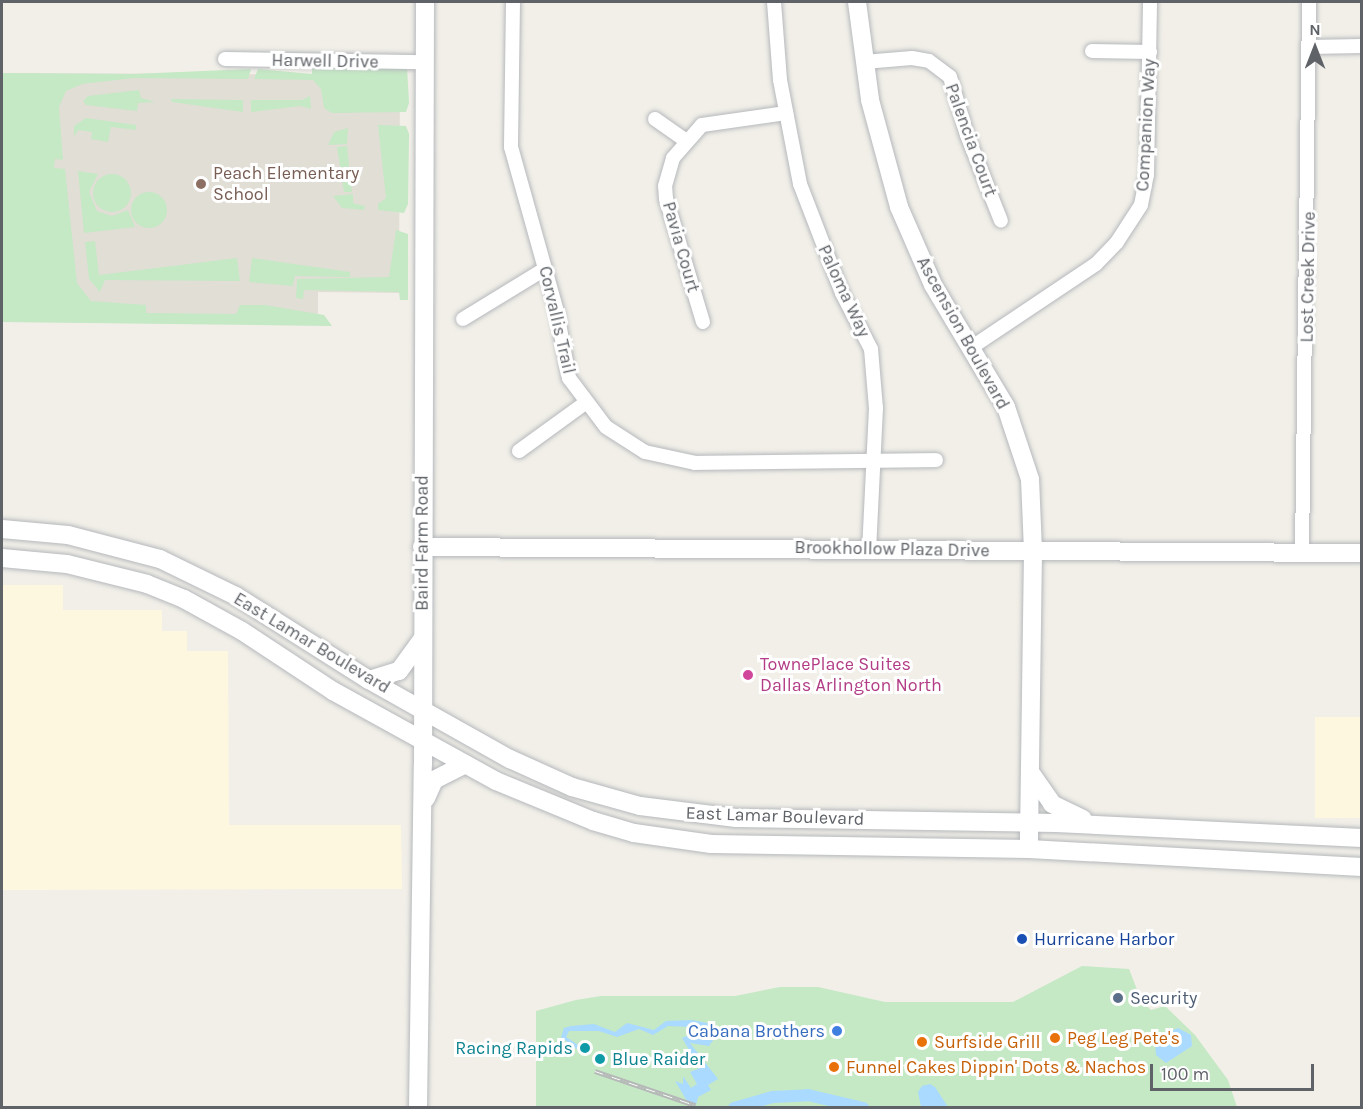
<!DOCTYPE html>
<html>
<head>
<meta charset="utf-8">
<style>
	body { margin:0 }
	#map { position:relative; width:1363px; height:1109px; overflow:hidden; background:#f1efe8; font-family:Karla,sans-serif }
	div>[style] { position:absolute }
	.commercial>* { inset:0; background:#fef7e0; transform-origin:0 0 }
	.education>* { inset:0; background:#e1ded6 }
	.green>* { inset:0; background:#c5e8c5 }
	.round { border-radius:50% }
	.water>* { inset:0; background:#aadaff }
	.canal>* { height:12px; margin:-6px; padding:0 6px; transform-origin:6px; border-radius:6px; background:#aadaff }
	.roads { filter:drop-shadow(0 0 2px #b5b8bc) drop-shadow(0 0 2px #b5b8bc) }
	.street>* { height:14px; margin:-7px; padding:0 7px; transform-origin:7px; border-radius:7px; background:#fff }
	.secondary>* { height:18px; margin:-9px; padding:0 9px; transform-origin:9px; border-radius:9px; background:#fff }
	.rail>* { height:5px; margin-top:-2.5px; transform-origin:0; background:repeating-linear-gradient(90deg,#fff 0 9px,#b6b7b8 0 18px); box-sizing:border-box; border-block:2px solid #b6b7b8 }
	.dots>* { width:16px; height:16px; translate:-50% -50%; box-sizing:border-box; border:3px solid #fff; border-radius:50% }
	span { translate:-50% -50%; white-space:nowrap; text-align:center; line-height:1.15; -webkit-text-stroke:6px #fff; paint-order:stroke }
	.street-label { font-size:18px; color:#5f6368 }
	.education-label { font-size:18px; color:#785e54 }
	.left { translate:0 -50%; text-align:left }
	.hotel-label { font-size:18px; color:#b23c85 }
	.transit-label { font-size:18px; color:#164399 }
	.service-label { font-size:18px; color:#4e5e75 }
	.shop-label { font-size:18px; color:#366cbe }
	.right { translate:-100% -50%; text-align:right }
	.food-label { font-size:18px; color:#c56008 }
	.culture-label { font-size:18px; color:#0d838f }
	.frame { position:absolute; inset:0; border:3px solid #5f6368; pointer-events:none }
	.north { position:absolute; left:1285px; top:18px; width:60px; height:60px; -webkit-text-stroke:4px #fff; paint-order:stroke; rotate:0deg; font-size:16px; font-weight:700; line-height:24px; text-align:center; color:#5f6368 }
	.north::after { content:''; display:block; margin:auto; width:21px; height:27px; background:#5f6368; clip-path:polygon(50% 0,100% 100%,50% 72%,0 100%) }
	.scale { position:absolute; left:1150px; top:1064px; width:164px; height:27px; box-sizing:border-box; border:3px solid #5f6368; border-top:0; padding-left:8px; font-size:18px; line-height:21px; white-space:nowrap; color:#5f6368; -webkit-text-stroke:4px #fff; paint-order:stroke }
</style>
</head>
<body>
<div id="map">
	<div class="commercial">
		<i style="clip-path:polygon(2px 585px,63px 585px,63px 610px,162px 610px,162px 631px,187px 631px,187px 651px,228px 651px,229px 825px,401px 825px,402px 889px,2px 890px)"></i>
		<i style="left:1315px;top:717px;width:46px;height:101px"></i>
	</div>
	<div class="education">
		<i style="clip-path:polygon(2px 73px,400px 75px,399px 293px,318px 292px,318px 323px,2px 322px)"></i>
	</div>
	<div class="green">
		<i style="clip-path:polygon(312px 65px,407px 67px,409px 103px,406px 112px,332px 113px,324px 108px,321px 89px,313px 80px,254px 79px,258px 69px,312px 74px)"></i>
		<i style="clip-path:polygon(251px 69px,248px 79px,134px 78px,82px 84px,66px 91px,59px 107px,63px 160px,55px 159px,54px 168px,65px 169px,77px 283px,91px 301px,146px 305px,146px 313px,236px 314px,240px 305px,265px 305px,324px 315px,332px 326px,2px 322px,2px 73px,133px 74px)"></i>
		<i style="clip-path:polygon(139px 90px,141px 98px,155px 102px,138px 103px,137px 111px,86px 105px,83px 101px,88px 96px)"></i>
		<i style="clip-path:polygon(310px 96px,311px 109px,300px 106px,251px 112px,251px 100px,302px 100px)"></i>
		<i style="clip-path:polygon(171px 99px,243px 100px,243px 112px,172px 102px)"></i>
		<i style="clip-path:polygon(86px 118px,136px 125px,136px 130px,111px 127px,108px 142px,91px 139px,92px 132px,78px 130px,74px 137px,74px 126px)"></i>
		<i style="clip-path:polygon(378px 125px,406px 126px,409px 134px,408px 204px,404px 213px,378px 210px,378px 204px,386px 198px)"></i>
		<i style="clip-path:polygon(348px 128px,347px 144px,328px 145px,334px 132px)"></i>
		<i style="clip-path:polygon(347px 146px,352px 192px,344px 192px,337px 147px)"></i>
		<i style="clip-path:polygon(78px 171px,98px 174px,89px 192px,97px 211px,112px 216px,128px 210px,135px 227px,84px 233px)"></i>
		<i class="round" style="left:93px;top:174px;width:38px;height:38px"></i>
		<i class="round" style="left:131px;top:192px;width:36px;height:36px"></i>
		<i style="clip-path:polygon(353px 194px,353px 203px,365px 206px,364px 210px,342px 208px,333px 196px)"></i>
		<i style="clip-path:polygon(396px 230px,408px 234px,408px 300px,400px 300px,399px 292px,304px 290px,303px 299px,296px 298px,297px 279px,389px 277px)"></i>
		<i style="clip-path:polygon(95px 241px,99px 275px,237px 258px,240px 281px,105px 280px,100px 292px,89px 279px,85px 242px)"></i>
		<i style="clip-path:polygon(252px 258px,350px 272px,350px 277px,295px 276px,293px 286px,249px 282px)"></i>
		<i style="clip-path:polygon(1082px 966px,1129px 969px,1141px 1000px,1151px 1010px,1165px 1006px,1195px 1035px,1228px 1080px,1237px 1107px,536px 1108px,536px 1011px,576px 1000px,601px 996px,735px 996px,780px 987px,818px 987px,885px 1002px,1013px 1002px)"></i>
	</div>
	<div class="water">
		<i style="clip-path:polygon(692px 1020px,712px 1024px,718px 1033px,709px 1046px,690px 1043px,718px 1079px,708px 1085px,711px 1090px,698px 1097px,696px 1105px,687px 1101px,675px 1081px,683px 1084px,683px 1076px,691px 1088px,697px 1084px,690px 1072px,700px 1068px,682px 1038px,689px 1035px,709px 1040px,713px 1034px,710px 1028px,668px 1026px,653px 1035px,639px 1029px,617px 1037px,599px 1031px,569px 1031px,566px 1037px,578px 1045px,578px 1050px,561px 1037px,564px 1028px,571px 1026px,594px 1024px,615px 1032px,627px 1023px,654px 1030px,666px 1021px)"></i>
		<i style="clip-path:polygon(1178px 1028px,1191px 1035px,1192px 1046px,1166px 1063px,1156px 1055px,1155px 1043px,1162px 1035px)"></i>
		<i style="clip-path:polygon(930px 1084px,935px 1087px,948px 1107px,921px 1107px,918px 1092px,922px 1086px)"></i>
	</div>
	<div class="canal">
		<i style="left:734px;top:1108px;width:41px;rotate:-15.8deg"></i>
		<i style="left:773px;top:1097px;width:35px;rotate:-3deg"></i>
		<i style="left:808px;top:1095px;width:57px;rotate:13.3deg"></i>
	</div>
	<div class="roads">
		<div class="street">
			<i style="left:513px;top:2px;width:145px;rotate:90.8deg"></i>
			<i style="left:511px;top:147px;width:171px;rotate:74.4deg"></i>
			<i style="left:557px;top:312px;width:67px;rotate:79.7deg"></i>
			<i style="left:569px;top:378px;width:61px;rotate:52.9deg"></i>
			<i style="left:606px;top:427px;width:46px;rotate:32.7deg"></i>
			<i style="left:645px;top:452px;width:51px;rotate:12.4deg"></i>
			<i style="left:695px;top:463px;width:241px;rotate:-0.7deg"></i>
			<i style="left:774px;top:2px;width:78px;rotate:85.6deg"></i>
			<i style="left:780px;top:80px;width:106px;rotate:79.1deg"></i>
			<i style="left:800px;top:184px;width:117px;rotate:68.9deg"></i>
			<i style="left:842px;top:293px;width:63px;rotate:62.6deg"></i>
			<i style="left:871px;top:349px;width:59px;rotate:85.2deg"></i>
			<i style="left:876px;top:408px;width:141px;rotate:92.8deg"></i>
			<i style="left:1309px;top:47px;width:53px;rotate:-1.1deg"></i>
			<i style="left:1092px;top:51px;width:58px;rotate:1deg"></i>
			<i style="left:225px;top:59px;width:200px;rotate:0.9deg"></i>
			<i style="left:864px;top:62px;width:48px;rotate:-4.8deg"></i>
			<i style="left:912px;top:58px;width:17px;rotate:10deg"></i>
			<i style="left:929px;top:61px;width:26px;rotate:37deg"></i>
			<i style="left:950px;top:77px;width:60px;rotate:73.7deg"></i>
			<i style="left:967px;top:135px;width:92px;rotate:68.4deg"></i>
			<i style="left:655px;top:119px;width:37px;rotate:35deg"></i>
			<i style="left:463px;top:319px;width:96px;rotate:-31.4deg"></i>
			<i style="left:703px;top:322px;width:128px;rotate:-106.7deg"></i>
			<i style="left:666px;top:199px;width:13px;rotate:-94deg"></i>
			<i style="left:665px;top:186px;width:29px;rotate:-74deg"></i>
			<i style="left:673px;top:158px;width:44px;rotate:-48.7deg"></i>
			<i style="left:702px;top:125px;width:85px;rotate:-8.1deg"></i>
			<i style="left:972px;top:347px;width:149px;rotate:-33.8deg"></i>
			<i style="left:1096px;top:264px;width:30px;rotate:-46deg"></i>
			<i style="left:1117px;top:242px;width:44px;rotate:-57deg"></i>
			<i style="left:1141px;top:205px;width:31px;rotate:-79deg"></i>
			<i style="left:1147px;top:175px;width:173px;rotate:-89deg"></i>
			<i style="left:519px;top:451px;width:82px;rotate:-36deg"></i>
			<i style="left:1302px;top:553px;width:551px;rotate:-89.27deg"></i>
		</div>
		<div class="secondary">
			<i style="left:857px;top:2px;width:99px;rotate:82.4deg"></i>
			<i style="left:870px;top:100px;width:111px;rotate:74.8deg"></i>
			<i style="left:899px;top:207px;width:85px;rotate:66.4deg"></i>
			<i style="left:933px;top:285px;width:142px;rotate:59.1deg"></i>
			<i style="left:1006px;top:407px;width:76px;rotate:71.6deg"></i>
			<i style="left:1030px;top:479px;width:72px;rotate:87.6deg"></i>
			<i style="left:1033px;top:551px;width:298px;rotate:90.8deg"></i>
			<i style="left:2px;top:529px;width:66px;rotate:5.2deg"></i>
			<i style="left:68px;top:535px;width:95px;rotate:14.6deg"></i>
			<i style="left:160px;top:559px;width:85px;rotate:26deg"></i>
			<i style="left:236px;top:596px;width:157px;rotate:32.3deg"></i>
			<i style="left:369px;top:680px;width:162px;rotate:29.3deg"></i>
			<i style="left:510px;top:759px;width:68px;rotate:24.3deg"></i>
			<i style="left:572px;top:787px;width:71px;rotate:15.6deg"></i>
			<i style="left:640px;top:806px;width:97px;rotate:7.1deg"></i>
			<i style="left:736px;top:818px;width:320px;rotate:0.9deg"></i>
			<i style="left:1056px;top:823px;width:306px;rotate:2.8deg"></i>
			<i style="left:422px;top:547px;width:940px;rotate:0.37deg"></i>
			<i style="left:2px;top:558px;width:65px;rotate:5.3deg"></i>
			<i style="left:67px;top:564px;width:82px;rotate:14deg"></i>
			<i style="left:147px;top:584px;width:40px;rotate:22deg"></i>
			<i style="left:184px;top:599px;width:66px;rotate:28.9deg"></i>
			<i style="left:242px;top:631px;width:109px;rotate:33.4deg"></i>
			<i style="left:333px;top:691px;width:186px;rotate:28.9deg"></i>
			<i style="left:496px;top:781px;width:105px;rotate:22.4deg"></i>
			<i style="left:593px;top:821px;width:43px;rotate:16.3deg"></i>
			<i style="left:634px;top:833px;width:78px;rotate:8.1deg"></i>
			<i style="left:711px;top:844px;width:318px;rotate:0.9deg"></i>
			<i style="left:1029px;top:849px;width:333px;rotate:3.1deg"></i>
			<i style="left:369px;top:680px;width:31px;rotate:-17deg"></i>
			<i style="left:399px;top:671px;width:39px;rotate:-54deg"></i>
			<i style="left:1030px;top:772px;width:39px;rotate:55deg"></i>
			<i style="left:1052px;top:804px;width:34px;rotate:26deg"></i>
			<i style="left:426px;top:798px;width:20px;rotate:-66deg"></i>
			<i style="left:434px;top:780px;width:35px;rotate:-27deg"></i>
			<i style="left:418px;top:1108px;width:344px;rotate:-89.2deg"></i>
			<i style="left:423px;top:764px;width:762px;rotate:-89.85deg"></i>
		</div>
	</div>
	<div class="rail">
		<i style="left:595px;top:1071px;width:106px;rotate:18.8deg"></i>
	</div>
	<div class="dots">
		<i style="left:201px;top:184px;background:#8d6e63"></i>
		<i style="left:748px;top:675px;background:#d1479c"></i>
		<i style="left:1022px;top:939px;background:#1a4fb4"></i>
		<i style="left:1118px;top:998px;background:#5c6f8a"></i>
		<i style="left:837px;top:1031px;background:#3f7fe0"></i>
		<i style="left:1055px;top:1038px;background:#e8710a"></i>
		<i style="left:922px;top:1042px;background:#e8710a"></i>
		<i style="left:585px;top:1048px;background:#0f9aa8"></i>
		<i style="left:600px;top:1059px;background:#0f9aa8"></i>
		<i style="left:834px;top:1067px;background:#e8710a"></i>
	</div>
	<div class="street-label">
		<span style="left:325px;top:61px;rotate:1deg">Harwell Drive</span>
		<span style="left:1146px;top:125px;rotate:-87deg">Companion Way</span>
		<span style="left:971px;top:140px;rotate:70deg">Palencia Court</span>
		<span style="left:681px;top:247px;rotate:74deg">Pavia Court</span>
		<span style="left:1308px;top:277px;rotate:-89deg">Lost Creek Drive</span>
		<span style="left:844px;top:291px;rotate:65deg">Paloma Way</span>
		<span style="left:557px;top:320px;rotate:77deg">Corvallis Trail</span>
		<span style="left:963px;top:333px;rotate:61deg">Ascension Boulevard</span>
		<span style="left:422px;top:543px;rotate:-90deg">Baird Farm Road</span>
		<span style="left:892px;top:549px;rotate:1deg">Brookhollow Plaza Drive</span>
		<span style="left:312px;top:643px;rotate:31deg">East Lamar Boulevard</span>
		<span style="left:775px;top:816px;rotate:2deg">East Lamar Boulevard</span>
	</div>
	<div class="education-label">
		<span class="left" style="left:213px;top:184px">Peach Elementary<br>School</span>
	</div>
	<div class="hotel-label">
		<span class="left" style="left:760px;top:675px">TownePlace Suites<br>Dallas Arlington North</span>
	</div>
	<div class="transit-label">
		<span class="left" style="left:1034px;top:939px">Hurricane Harbor</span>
	</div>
	<div class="service-label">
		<span class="left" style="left:1130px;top:998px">Security</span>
	</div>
	<div class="shop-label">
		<span class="right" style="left:825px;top:1031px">Cabana Brothers</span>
	</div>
	<div class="food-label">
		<span class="left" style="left:1067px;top:1038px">Peg Leg Pete's</span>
		<span class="left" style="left:934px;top:1042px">Surfside Grill</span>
		<span class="left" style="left:846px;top:1067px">Funnel Cakes Dippin' Dots &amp; Nachos</span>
	</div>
	<div class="culture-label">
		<span class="right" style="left:573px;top:1048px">Racing Rapids</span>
		<span class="left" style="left:612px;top:1059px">Blue Raider</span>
	</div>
	<div class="frame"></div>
	<div class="north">N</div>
	<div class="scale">100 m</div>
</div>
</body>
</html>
